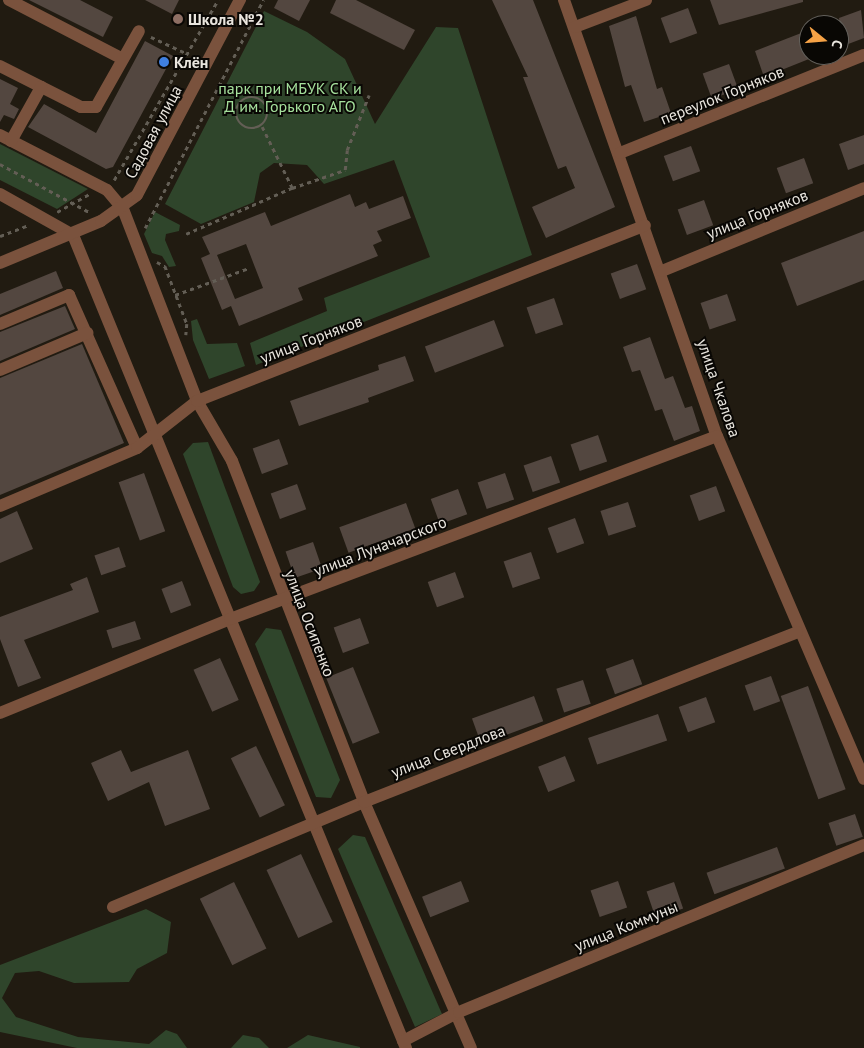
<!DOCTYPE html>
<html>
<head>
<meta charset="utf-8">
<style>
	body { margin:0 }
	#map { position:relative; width:864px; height:1048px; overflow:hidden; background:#211b11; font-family:"PT Sans",sans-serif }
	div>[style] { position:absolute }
	.green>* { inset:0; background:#2f452b }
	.building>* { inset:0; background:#534740; transform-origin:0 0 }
	.path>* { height:2.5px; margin-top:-1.25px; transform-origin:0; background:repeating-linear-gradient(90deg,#635e55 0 4px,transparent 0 8px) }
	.path>.ring { margin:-1.25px; padding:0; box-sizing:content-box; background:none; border:2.5px solid #635e55; border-radius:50% }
	.minor>* { height:12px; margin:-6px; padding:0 6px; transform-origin:6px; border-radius:6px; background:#7a523d }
	.dots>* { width:14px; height:14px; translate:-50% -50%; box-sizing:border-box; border:2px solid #090704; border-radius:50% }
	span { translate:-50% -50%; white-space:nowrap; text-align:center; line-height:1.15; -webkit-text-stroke:4px #090704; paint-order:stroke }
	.poi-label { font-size:16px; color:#e9e5de; font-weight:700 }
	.left { translate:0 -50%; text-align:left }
	.park-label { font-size:16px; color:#a5e09c }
	.street-label { font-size:16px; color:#e9e5de }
	.north { position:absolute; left:799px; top:15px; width:50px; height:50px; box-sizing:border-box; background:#090704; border:1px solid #63605b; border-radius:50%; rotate:107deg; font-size:14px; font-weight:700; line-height:20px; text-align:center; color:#e9e5de }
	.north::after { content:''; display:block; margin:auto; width:18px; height:22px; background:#f6a246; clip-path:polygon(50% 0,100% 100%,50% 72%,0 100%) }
</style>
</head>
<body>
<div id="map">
	<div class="green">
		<i style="clip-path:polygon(264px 11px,307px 32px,345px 59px,375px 124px,436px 27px,458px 28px,532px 255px,256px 365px,250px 343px,327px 311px,324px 298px,430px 257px,394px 160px,324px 184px,307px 165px,274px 163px,260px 173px,254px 202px,201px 224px,165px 204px)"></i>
		<i style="clip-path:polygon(0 144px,88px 189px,57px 209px,0 180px)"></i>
		<i style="clip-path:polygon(155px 212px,180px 225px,179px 231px,166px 234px,165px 240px,176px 266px,169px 267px,162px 256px,152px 253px,144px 234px)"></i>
		<i style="clip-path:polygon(197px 319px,207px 344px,237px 343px,245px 366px,209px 379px,193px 340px,191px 321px)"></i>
		<i style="clip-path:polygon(208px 442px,260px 582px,254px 591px,241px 594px,233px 587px,183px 454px,193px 443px)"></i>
		<i style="clip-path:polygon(266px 628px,281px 630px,340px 780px,331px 798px,316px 797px,255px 644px)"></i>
		<i style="clip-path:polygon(353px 835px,365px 837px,442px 1014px,415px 1027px,338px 849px)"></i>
		<i style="clip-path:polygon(146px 909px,171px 922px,167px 953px,137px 969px,129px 982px,74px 983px,39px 971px,15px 973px,2px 998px,16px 1017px,78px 1037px,149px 1044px,166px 1030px,177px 1034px,187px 1048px,77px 1048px,0 1032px,0 965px)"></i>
		<i style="clip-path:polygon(243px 1035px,259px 1038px,269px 1048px,231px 1048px)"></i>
		<i style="clip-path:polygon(308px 1035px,360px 1047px,360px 1048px,287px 1048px)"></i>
	</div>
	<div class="building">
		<i style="clip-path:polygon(29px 0,80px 0,113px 17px,103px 37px)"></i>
		<i style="clip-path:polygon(145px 0,179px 0,172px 14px)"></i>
		<i style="clip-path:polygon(278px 0,310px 0,299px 21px,274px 8px)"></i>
		<i style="clip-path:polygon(336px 0,356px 0,415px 30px,404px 50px,330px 13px)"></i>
		<i style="clip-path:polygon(492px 0,533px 0,615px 207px,546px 238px,532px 207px,575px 188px,566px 166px,558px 169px,523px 77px,528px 77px)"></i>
		<i style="clip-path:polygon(710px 0,803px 0,803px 2px,719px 25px)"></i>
		<i style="left:688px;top:8px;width:27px;height:29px;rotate:70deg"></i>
		<i style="clip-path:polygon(861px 10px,864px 38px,843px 46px,839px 18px)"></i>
		<i style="clip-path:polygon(636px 16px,657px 89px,662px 87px,671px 113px,644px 122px,631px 85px,625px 87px,609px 26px)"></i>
		<i style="clip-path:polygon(809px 30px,809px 59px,764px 77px,755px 51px)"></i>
		<i style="clip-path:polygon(145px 41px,173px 56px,113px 167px,106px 169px,28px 127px,44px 104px,96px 133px)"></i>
		<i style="left:729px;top:64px;width:27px;height:28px;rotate:70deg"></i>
		<i style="clip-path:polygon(0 79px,18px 88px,10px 104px,19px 109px,14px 119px,4px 115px,0 122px)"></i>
		<i style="clip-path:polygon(864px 135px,864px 164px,848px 170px,839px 144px)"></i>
		<i style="left:691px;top:146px;width:27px;height:29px;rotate:70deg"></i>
		<i style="left:804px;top:158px;width:27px;height:29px;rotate:70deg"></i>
		<i style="clip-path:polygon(evenodd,350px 194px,355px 207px,366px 202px,369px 209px,403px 196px,411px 218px,377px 231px,382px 241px,373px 245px,378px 256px,298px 288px,303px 300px,239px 326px,231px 306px,222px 310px,201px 258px,210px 254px,202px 237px,265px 212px,271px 226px,350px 194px,246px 244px,263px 288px,235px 299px,217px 255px,246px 244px)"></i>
		<i style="left:704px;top:200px;width:27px;height:28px;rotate:70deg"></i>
		<i style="clip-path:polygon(864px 231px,864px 280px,797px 306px,781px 263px)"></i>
		<i style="left:637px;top:264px;width:27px;height:28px;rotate:70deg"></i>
		<i style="clip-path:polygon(56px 271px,63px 288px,0 315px,0 294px)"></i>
		<i style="left:727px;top:294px;width:28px;height:28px;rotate:71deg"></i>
		<i style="left:554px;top:298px;width:28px;height:29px;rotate:71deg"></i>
		<i style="clip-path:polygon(65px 306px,75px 329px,0 361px,0 332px)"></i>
		<i style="left:494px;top:320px;width:28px;height:74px;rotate:69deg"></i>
		<i style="clip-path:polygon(650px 337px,665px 379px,673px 376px,685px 408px,692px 406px,700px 431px,674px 441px,662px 409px,655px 411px,640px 370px,632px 372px,623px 347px)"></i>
		<i style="clip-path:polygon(82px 344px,124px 443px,0 495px,0 378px)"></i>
		<i style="clip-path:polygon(405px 356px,414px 381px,368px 398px,369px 402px,299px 426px,290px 401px,379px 370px,378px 365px)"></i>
		<i style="left:598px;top:435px;width:28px;height:29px;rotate:71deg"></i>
		<i style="left:279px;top:439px;width:27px;height:28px;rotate:70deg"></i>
		<i style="left:551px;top:456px;width:28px;height:29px;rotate:71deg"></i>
		<i style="left:144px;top:473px;width:62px;height:27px;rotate:70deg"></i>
		<i style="left:505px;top:473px;width:28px;height:29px;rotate:71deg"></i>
		<i style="left:297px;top:484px;width:27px;height:28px;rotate:70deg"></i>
		<i style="left:716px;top:486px;width:27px;height:28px;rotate:70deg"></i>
		<i style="left:458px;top:489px;width:27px;height:29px;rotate:70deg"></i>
		<i style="left:628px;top:502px;width:26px;height:29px;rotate:72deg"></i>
		<i style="left:406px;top:503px;width:27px;height:71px;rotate:70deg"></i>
		<i style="clip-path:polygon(17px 511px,33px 549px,0 563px,0 519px)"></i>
		<i style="left:575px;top:518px;width:27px;height:29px;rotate:70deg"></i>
		<i style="left:313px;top:542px;width:28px;height:29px;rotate:71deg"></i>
		<i style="left:119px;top:547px;width:21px;height:26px;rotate:71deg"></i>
		<i style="left:531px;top:552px;width:28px;height:29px;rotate:71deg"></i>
		<i style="left:455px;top:572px;width:27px;height:29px;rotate:70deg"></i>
		<i style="clip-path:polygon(87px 577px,99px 612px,24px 640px,41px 678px,18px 687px,0 639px,0 617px,73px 590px,70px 584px)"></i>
		<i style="left:182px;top:581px;width:26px;height:22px;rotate:69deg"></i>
		<i style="left:360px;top:618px;width:27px;height:28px;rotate:70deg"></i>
		<i style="left:135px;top:621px;width:19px;height:30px;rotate:72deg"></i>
		<i style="left:220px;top:658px;width:46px;height:29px;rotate:66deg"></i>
		<i style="left:633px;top:659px;width:27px;height:29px;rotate:70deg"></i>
		<i style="left:353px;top:667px;width:71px;height:29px;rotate:68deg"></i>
		<i style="left:771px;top:676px;width:27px;height:28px;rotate:70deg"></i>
		<i style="left:583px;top:680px;width:25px;height:28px;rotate:72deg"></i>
		<i style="left:808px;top:686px;width:110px;height:29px;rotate:70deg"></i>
		<i style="left:534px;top:696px;width:27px;height:66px;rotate:70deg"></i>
		<i style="left:706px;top:697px;width:27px;height:29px;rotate:70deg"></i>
		<i style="left:658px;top:714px;width:28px;height:74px;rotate:71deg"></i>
		<i style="left:256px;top:746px;width:66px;height:28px;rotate:64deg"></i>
		<i style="clip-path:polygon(121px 750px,131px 772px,188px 750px,210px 809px,165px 826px,149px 782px,108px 801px,91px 763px)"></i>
		<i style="left:565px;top:756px;width:27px;height:29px;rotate:68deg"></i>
		<i style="left:855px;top:814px;width:24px;height:28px;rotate:71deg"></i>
		<i style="left:777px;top:847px;width:23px;height:75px;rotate:70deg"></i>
		<i style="left:301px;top:854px;width:75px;height:38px;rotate:65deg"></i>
		<i style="left:461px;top:881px;width:22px;height:42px;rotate:68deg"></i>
		<i style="left:618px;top:881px;width:28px;height:29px;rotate:71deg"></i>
		<i style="left:234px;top:882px;width:74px;height:38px;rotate:64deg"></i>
		<i style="left:674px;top:882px;width:28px;height:29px;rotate:71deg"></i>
	</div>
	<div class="path">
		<i style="left:151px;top:37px;width:41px;rotate:24.7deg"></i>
		<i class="ring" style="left:236px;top:97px;width:29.5px;height:29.5px"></i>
		<i style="left:0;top:164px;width:101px;rotate:28.3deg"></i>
		<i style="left:114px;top:180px;width:208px;rotate:-60deg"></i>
		<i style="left:292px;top:188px;width:56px;rotate:-18.8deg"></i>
		<i style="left:345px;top:170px;width:20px;rotate:-84deg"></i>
		<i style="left:347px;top:150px;width:59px;rotate:-68.2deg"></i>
		<i style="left:57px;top:212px;width:38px;rotate:-29deg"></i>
		<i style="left:145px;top:228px;width:257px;rotate:-62.6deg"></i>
		<i style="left:186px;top:234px;width:116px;rotate:-23.5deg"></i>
		<i style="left:292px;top:188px;width:68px;rotate:-116.2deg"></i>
		<i style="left:0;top:236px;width:31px;rotate:-21deg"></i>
		<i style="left:157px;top:262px;width:9px;rotate:27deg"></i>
		<i style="left:165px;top:266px;width:62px;rotate:69.2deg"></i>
		<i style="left:187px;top:324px;width:11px;rotate:95deg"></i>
		<i style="left:175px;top:295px;width:79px;rotate:-20deg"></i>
	</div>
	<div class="minor">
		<i style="left:9px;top:0;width:128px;rotate:27.4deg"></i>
		<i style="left:564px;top:0;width:462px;rotate:70.7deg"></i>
		<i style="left:717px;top:436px;width:373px;rotate:66.8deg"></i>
		<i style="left:575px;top:27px;width:76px;rotate:-20.8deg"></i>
		<i style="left:0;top:66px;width:91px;rotate:26.8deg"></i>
		<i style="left:81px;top:107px;width:15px"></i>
		<i style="left:96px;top:107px;width:87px;rotate:-60.5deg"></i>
		<i style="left:0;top:135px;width:120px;rotate:27.2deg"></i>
		<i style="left:107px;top:190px;width:25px;rotate:50deg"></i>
		<i style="left:123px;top:209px;width:206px;rotate:68.9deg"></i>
		<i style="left:197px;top:401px;width:69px;rotate:59.7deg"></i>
		<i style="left:232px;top:461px;width:366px;rotate:68.8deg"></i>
		<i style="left:364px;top:802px;width:268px;rotate:66.5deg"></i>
		<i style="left:11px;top:141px;width:62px;rotate:-60.9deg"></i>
		<i style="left:620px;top:153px;width:263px;rotate:-21.9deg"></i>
		<i style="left:0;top:194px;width:84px;rotate:29.3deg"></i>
		<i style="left:73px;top:235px;width:879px;rotate:67.73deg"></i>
		<i style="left:0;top:263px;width:109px;rotate:-22.6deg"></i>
		<i style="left:101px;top:221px;width:44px;rotate:-35.8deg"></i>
		<i style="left:137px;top:195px;width:221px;rotate:-62.2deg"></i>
		<i style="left:662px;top:271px;width:218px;rotate:-22.3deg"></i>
		<i style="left:0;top:324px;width:75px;rotate:-22.8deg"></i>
		<i style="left:69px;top:295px;width:167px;rotate:66deg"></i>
		<i style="left:0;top:370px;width:95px;rotate:-23deg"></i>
		<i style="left:0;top:506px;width:149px;rotate:-22.9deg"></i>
		<i style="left:137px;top:448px;width:76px;rotate:-38.1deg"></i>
		<i style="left:197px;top:401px;width:481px;rotate:-21.4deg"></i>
		<i style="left:0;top:713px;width:248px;rotate:-22.2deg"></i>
		<i style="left:230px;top:619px;width:520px;rotate:-20.59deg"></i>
		<i style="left:113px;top:907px;width:272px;rotate:-22.7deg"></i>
		<i style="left:364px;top:802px;width:465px;rotate:-21.4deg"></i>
		<i style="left:403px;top:1041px;width:63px;rotate:-27.4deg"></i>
		<i style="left:459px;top:1012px;width:438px;rotate:-22.4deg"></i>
	</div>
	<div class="dots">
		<i style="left:178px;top:19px;background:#8d6e63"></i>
		<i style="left:164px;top:62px;background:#3f7fe0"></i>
	</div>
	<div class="poi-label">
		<span class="left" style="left:188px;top:19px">Школа №2</span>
		<span class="left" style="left:174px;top:62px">Клён</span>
	</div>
	<div class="park-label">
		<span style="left:290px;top:97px">парк при МБУК СК и<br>Д им. Горького АГО</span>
	</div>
	<div class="street-label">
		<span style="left:722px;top:95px;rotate:-22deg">переулок Горняков</span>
		<span style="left:153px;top:132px;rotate:-62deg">Садовая улица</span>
		<span style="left:757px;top:214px;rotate:-22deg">улица Горняков</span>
		<span style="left:311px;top:339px;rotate:-21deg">улица Горняков</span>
		<span style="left:719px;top:388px;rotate:71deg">улица Чкалова</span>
		<span style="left:380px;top:546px;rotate:-21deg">улица Луначарского</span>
		<span style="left:310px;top:623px;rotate:69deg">улица Осипенко</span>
		<span style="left:448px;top:751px;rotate:-21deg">улица Свердлова</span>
		<span style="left:626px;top:926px;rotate:-22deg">улица Коммуны</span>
	</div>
	<div class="north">С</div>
</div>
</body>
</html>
